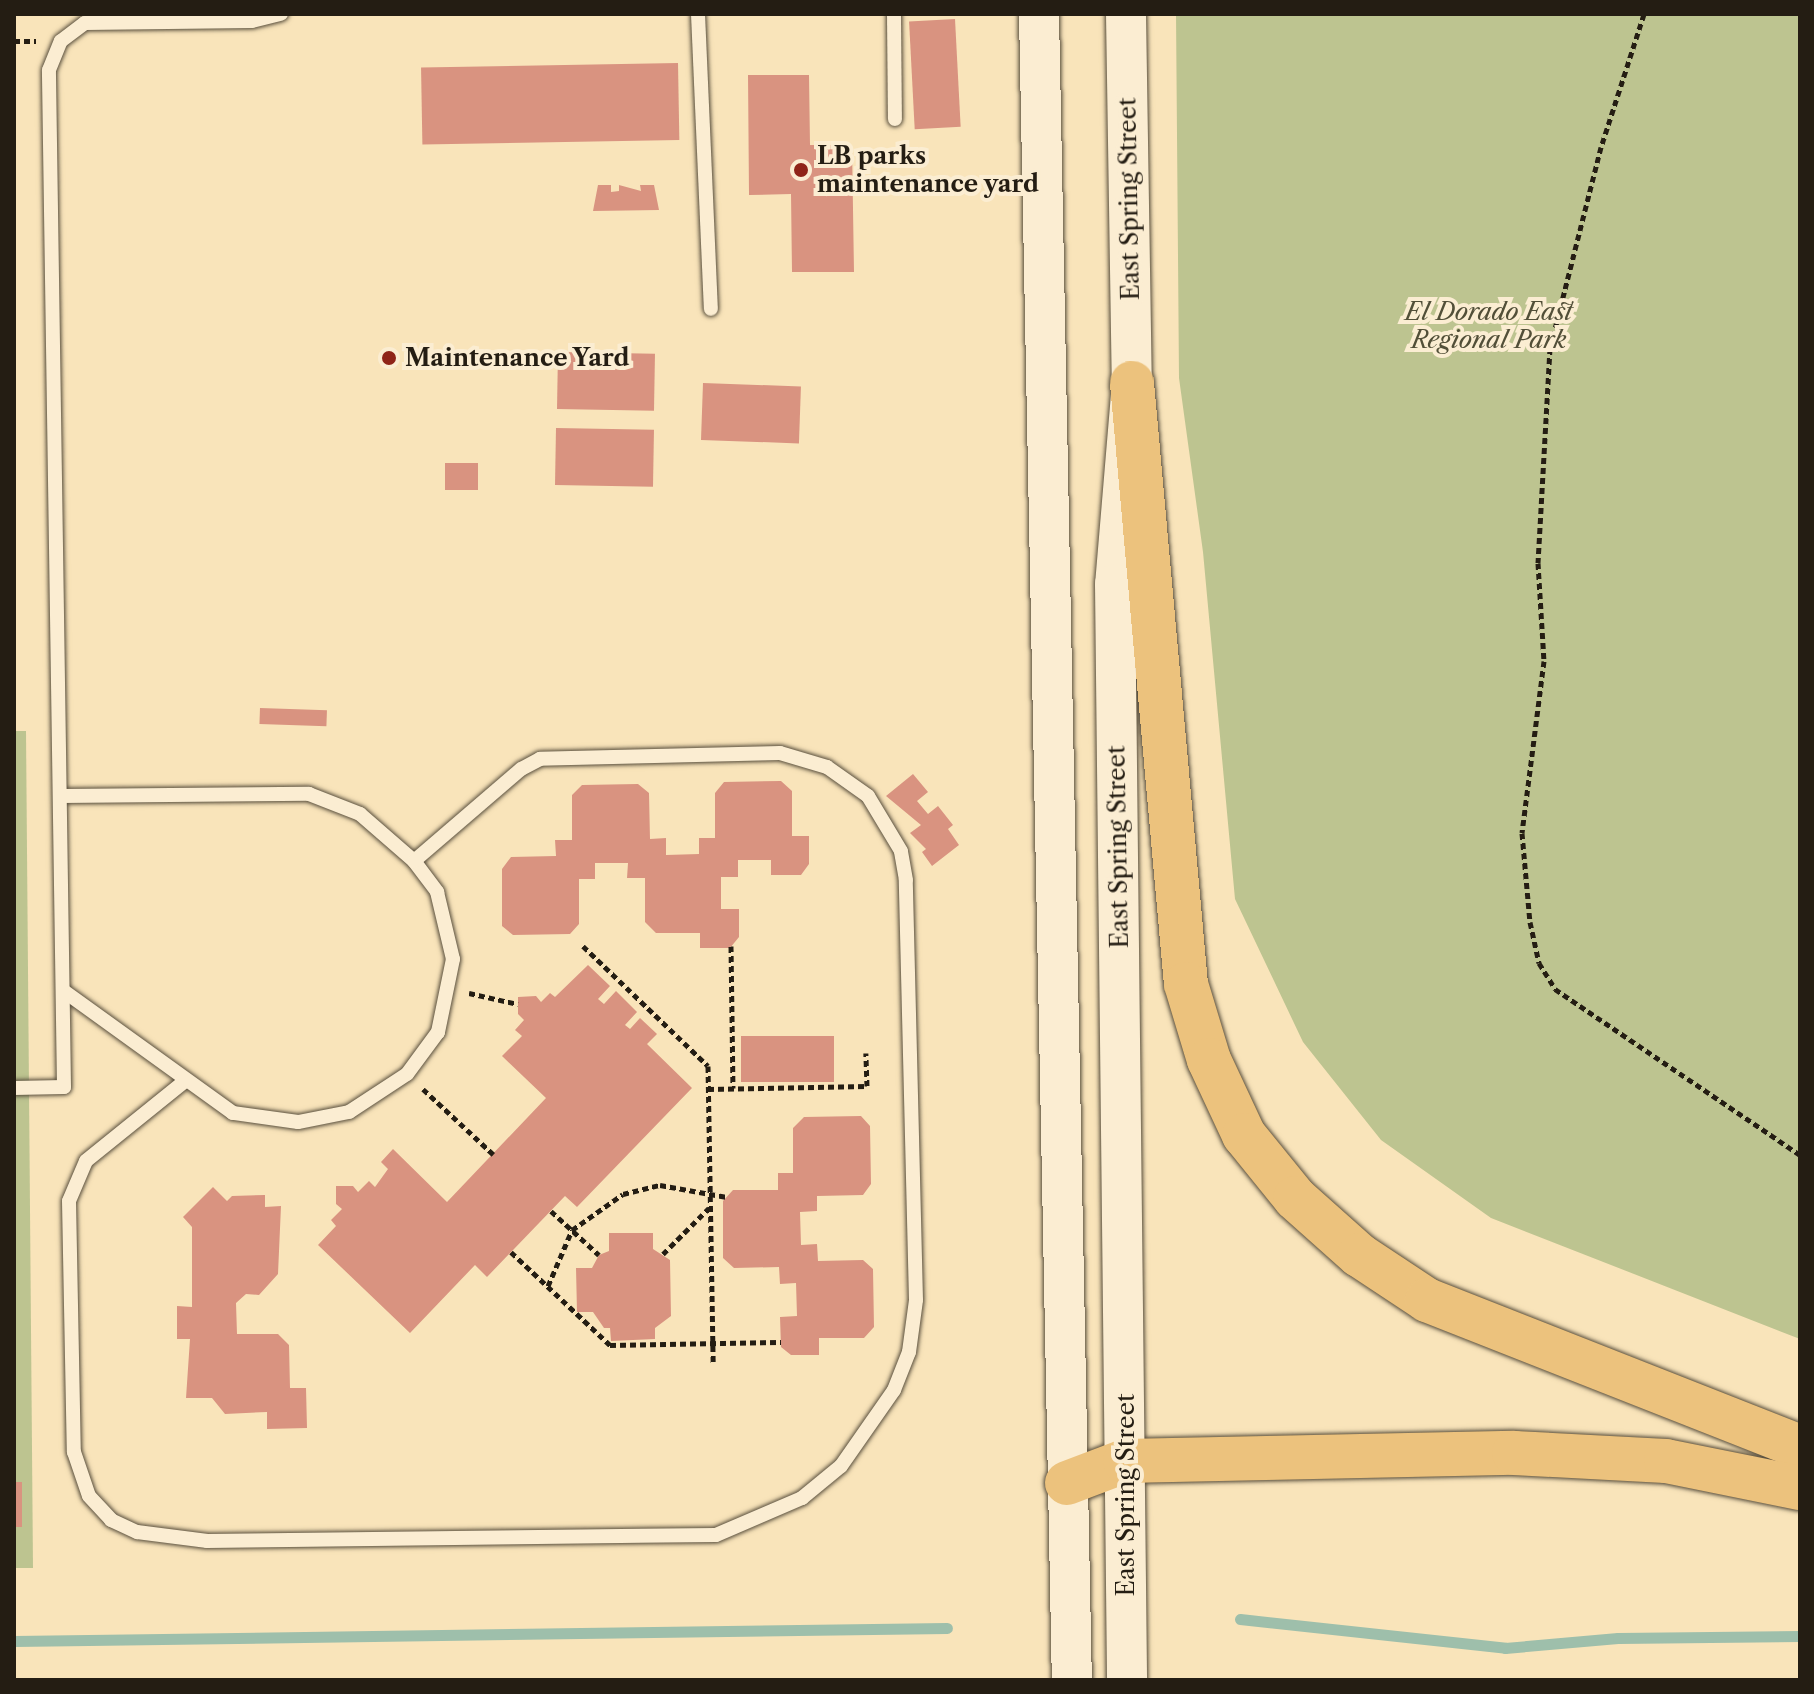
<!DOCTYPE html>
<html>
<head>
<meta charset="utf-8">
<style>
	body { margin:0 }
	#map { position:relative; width:1814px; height:1694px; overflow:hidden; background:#f9e4ba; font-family:"Libre Caslon Text",serif }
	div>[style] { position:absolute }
	.green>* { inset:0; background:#bdc490 }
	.stream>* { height:11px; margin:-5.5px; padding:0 5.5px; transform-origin:5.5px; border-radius:5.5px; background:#9ebfab }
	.building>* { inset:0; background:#d99380; transform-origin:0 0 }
	.path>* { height:5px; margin-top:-2.5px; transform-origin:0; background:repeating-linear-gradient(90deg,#241d13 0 6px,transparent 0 10px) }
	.roads { filter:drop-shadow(0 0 2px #594f3d) drop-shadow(0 0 2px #594f3d) }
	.lane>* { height:14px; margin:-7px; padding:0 7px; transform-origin:7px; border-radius:7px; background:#fbedd2 }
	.secondary>* { height:40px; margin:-20px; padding:0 20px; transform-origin:20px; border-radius:20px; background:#fbedd2 }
	.highway>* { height:44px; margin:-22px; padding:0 22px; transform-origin:22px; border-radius:22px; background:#ecc27d }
	.dots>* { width:22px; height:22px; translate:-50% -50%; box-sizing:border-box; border:4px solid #fbedd2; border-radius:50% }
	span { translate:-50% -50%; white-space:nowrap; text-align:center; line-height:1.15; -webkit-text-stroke:8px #fbedd2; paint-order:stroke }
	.poi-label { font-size:24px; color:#241d13; font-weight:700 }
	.left { translate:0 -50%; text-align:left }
	.street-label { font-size:24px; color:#241d13 }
	.park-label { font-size:24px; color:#524f38; font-style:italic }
	.frame { position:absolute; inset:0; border:16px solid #241d13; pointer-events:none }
</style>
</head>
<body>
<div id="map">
	<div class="green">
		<i style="clip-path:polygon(1176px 14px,1800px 14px,1800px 1339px,1491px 1218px,1381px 1140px,1303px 1042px,1235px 899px,1203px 552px,1179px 378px)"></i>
		<i style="clip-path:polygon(14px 731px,26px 731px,33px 1568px,14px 1568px)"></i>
	</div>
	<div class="stream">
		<i style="left:1240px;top:1619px;width:267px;rotate:6.2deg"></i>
		<i style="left:1505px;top:1648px;width:113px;rotate:-5.1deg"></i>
		<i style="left:1618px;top:1638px;width:182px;rotate:-0.6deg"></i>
		<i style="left:14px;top:1641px;width:933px;rotate:-0.8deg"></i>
	</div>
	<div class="building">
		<i style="left:955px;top:19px;width:108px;height:46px;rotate:87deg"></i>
		<i style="left:678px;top:63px;width:77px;height:257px;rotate:89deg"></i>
		<i style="clip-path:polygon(748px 75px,809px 75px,810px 145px,852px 145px,854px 272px,792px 272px,791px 194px,749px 195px)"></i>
		<i style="clip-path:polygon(598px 185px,611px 185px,611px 192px,619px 191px,619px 185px,641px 191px,640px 185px,654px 185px,659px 210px,593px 211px)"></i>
		<i style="left:558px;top:352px;width:97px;height:57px;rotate:1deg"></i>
		<i style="left:703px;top:383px;width:98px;height:57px;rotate:2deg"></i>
		<i style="left:556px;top:428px;width:98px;height:57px;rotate:1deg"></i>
		<i style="left:478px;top:463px;width:27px;height:33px;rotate:90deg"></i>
		<i style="left:260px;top:708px;width:67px;height:16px;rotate:2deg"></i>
		<i style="clip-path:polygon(913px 774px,928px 792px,917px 801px,928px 814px,938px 806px,953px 825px,948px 829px,959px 845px,932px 866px,922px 852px,926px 849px,910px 833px,921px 825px,886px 796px)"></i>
		<i style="clip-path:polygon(781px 781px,792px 791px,792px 836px,809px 836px,809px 864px,801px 875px,771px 875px,771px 860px,738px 860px,738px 877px,721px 877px,721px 909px,739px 909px,739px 937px,730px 948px,700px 948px,700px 933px,656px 933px,645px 922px,645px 878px,627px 878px,628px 863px,595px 863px,595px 879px,579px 879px,579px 924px,570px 934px,513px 935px,502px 926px,502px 869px,511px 857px,556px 856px,555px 840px,572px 840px,572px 795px,582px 785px,638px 784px,649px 793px,650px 839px,666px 838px,666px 855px,699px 854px,699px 838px,715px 838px,715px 793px,724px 782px)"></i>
		<i style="clip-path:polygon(588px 965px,610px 986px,598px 999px,604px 1004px,616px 991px,637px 1012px,625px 1025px,630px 1029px,640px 1018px,657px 1034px,647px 1044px,692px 1088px,577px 1207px,565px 1196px,487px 1277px,475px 1265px,410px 1333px,318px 1245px,336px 1226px,331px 1220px,342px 1209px,336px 1204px,336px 1186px,353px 1186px,358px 1192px,369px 1181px,375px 1187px,388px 1169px,381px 1162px,393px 1149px,447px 1202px,546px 1098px,502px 1056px,522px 1036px,515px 1030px,524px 1020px,518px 1014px,518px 997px,536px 996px,541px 1002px,550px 993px,555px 997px)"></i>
		<i style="left:834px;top:1036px;width:46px;height:93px;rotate:90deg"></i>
		<i style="clip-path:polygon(861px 1116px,870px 1126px,871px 1184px,863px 1195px,817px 1196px,817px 1211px,800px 1212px,801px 1245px,817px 1244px,818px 1261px,863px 1260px,873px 1269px,874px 1327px,864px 1338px,819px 1338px,819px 1355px,791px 1355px,781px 1347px,780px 1317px,797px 1316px,796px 1283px,780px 1284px,779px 1267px,734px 1268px,723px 1258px,723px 1201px,733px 1190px,778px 1190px,778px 1173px,793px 1173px,793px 1128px,804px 1117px)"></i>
		<i style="clip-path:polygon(213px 1187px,227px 1201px,232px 1196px,265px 1195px,265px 1207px,281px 1206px,278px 1274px,259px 1295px,246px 1294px,236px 1303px,237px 1334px,278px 1334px,289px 1345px,290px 1388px,306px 1388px,307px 1428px,267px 1429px,267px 1412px,225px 1414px,212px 1398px,186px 1398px,190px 1339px,177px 1339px,177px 1306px,192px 1307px,192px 1227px,183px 1217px)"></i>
		<i style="clip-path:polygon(609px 1233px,653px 1233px,653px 1249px,670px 1260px,671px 1316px,655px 1328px,655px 1339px,611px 1341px,610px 1328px,604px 1328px,593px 1312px,577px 1312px,576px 1268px,592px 1268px,599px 1255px,609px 1251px)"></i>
		<i style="left:14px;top:1482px;width:8px;height:45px"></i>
	</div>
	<div class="path">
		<i style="left:1644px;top:14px;width:140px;rotate:107.9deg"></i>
		<i style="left:1601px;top:147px;width:207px;rotate:104.2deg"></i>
		<i style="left:1550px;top:348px;width:215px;rotate:93.2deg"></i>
		<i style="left:1538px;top:563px;width:98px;rotate:86.5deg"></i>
		<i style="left:1544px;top:661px;width:173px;rotate:97.3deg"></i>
		<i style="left:1522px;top:833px;width:89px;rotate:84.9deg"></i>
		<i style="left:1530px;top:922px;width:42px;rotate:77.6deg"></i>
		<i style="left:1539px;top:963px;width:31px;rotate:58deg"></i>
		<i style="left:1555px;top:989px;width:296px;rotate:34.1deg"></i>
		<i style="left:14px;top:41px;width:22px"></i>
		<i style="left:583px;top:946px;width:173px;rotate:43.8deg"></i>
		<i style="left:708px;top:1066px;width:299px;rotate:89deg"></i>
		<i style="left:731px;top:946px;width:142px;rotate:89.2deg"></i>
		<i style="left:469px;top:993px;width:50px;rotate:12.7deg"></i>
		<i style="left:423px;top:1089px;width:96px;rotate:42.9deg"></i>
		<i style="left:708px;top:1089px;width:159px;rotate:-1.1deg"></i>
		<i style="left:867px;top:1086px;width:33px;rotate:-92deg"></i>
		<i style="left:551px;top:1211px;width:65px;rotate:42.5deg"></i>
		<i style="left:511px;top:1252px;width:136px;rotate:43.2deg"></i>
		<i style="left:610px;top:1345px;width:171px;rotate:-1deg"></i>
		<i style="left:663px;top:1254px;width:65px;rotate:-45deg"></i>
		<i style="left:548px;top:1286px;width:61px;rotate:-66.8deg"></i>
		<i style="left:572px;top:1230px;width:62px;rotate:-35.2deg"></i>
		<i style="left:623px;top:1194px;width:38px;rotate:-14deg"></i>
		<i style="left:660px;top:1185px;width:68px;rotate:10.2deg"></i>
	</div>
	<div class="roads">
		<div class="lane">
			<i style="left:698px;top:14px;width:295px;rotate:87.5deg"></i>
			<i style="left:894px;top:14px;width:105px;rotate:89.5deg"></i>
			<i style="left:61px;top:796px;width:248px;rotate:-0.5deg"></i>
			<i style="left:309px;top:794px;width:55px;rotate:21.4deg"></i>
			<i style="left:360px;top:814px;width:72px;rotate:41deg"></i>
			<i style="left:414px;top:861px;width:39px;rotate:53deg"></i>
			<i style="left:437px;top:892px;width:69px;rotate:76.6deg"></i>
			<i style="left:453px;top:959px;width:75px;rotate:101.6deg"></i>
			<i style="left:438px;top:1032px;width:52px;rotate:126.4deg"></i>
			<i style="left:407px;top:1074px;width:69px;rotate:146.8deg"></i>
			<i style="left:349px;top:1112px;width:52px;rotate:168.9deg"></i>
			<i style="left:298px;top:1122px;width:66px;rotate:-172.1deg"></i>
			<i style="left:233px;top:1113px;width:208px;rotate:-144.2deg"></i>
			<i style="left:185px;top:1081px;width:127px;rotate:141.1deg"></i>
			<i style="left:86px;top:1161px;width:43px;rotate:113deg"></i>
			<i style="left:69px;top:1201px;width:251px;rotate:88.9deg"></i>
			<i style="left:74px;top:1452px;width:46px;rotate:71.2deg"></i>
			<i style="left:89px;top:1496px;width:33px;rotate:47deg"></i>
			<i style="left:111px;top:1520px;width:29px;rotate:25deg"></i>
			<i style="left:137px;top:1532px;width:71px;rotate:7.3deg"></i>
			<i style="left:207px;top:1541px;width:509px;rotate:-0.68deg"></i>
			<i style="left:716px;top:1535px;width:94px;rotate:-23.3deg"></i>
			<i style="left:802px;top:1498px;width:50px;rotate:-39.4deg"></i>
			<i style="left:841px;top:1466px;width:93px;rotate:-55.1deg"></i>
			<i style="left:894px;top:1390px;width:41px;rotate:-68.5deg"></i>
			<i style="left:909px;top:1352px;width:52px;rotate:-82.3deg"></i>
			<i style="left:916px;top:1300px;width:420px;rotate:-91.4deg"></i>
			<i style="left:906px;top:880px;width:29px;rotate:-100deg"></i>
			<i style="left:901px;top:851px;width:64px;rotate:-121deg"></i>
			<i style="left:868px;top:796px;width:50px;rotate:-144.7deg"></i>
			<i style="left:827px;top:767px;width:49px;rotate:-163.4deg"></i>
			<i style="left:780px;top:753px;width:240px;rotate:178.6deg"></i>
			<i style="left:540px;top:759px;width:21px;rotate:152deg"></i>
			<i style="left:521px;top:769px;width:141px;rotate:139.3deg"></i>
			<i style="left:14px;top:1088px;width:50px;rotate:-1.1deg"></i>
			<i style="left:64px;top:1087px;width:1017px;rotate:-90.85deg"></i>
			<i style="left:49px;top:70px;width:31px;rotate:-68deg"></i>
			<i style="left:61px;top:41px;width:30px;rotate:-37deg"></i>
			<i style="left:85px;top:23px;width:167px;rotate:-0.7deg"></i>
			<i style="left:252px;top:21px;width:30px;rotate:-14deg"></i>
		</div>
		<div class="secondary">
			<i style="left:1039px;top:14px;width:1666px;rotate:88.87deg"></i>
			<i style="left:1126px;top:14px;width:369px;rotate:89.1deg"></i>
			<i style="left:1132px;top:383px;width:202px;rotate:94.8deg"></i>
			<i style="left:1115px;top:584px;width:1096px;rotate:89.37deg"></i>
		</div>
		<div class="highway">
			<i style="left:1132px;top:383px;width:603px;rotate:84.87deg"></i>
			<i style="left:1186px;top:984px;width:79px;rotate:73.2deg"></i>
			<i style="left:1209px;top:1060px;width:83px;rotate:65deg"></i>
			<i style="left:1244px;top:1135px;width:81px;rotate:51deg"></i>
			<i style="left:1295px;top:1198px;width:86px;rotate:41.7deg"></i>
			<i style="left:1359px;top:1255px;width:82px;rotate:33.5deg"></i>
			<i style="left:1427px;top:1300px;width:401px;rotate:21.5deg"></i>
			<i style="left:1067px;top:1483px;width:62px;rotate:-20.8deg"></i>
			<i style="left:1125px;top:1461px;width:389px;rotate:-1.2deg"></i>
			<i style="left:1514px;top:1453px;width:152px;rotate:3deg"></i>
			<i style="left:1666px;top:1461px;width:137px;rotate:11.4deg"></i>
		</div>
	</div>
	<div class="dots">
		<i style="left:801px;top:170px;background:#8f2418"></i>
		<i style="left:389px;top:358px;background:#8f2418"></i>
	</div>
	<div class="poi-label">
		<span class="left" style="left:817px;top:170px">LB parks<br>maintenance yard</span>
		<span class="left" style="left:405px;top:358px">Maintenance Yard</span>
	</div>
	<div class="street-label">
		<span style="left:1129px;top:199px;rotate:-91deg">East Spring Street</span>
		<span style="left:1118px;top:847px;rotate:-91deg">East Spring Street</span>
		<span style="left:1126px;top:1495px;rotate:-90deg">East Spring Street</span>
	</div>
	<div class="park-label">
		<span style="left:1489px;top:326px">El Dorado East<br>Regional Park</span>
	</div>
	<div class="frame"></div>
</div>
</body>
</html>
